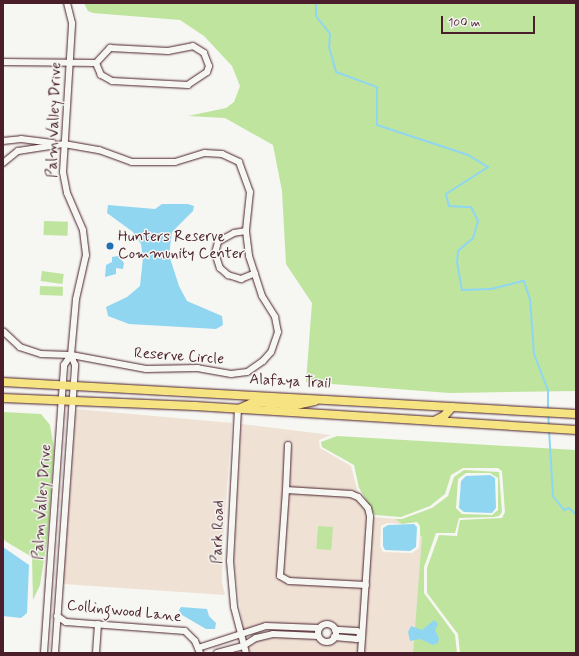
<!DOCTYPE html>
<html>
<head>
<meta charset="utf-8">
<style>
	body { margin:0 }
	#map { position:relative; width:579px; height:656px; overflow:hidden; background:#f6f6f2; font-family:Mynerve,sans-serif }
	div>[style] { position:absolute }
	.built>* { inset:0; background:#efe2d5 }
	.green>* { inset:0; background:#bee49e; transform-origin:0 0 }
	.water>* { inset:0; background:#90d6f1 }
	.stream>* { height:2px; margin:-1px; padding:0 1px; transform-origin:1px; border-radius:1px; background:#90d6f1 }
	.roads { filter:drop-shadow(0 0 1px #4a1f2b) drop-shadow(0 0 1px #4a1f2b) }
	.minor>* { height:6px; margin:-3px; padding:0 3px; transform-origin:3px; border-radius:3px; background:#f6f6f2 }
	.minor>.ring { margin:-3px; padding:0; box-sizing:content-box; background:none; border:6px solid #f6f6f2; border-radius:50% }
	.major>* { height:8px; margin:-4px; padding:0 4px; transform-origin:4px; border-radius:4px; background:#f6e381 }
	.dots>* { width:11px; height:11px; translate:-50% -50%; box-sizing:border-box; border:2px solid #f6f6f2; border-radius:50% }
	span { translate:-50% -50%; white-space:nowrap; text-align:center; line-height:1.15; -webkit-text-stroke:3px #f6f6f2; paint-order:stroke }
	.street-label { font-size:15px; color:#4a1f2b }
	.poi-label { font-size:15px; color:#4a1f2b }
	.left { translate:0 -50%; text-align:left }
	.frame { position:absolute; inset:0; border:4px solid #4a1f2b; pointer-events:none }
	.scale { position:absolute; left:441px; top:16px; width:94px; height:18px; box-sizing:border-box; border:2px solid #4a1f2b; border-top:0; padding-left:5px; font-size:12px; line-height:14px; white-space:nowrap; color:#4a1f2b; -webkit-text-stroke:3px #f6f6f2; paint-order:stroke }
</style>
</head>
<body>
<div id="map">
	<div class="built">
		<i style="clip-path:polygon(76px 409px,232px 423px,223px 542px,222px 582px,225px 595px,63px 584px)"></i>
		<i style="clip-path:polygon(241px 424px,331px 435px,319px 440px,320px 448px,351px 466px,357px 489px,373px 517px,395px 519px,402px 524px,387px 523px,381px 526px,380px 546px,383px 552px,412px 553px,419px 548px,420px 535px,423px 537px,413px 653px,250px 653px,248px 647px,257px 641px,274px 637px,316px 639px,327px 645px,336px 641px,346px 642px,347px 635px,339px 634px,346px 633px,347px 627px,337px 627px,326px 621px,317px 625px,266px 623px,243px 631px,234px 561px)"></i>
	</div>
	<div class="green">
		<i style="clip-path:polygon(84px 3px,576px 3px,576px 391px,449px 393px,306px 382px,312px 303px,286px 264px,282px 191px,273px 145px,225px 118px,188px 116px,226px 108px,234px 102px,240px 86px,232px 66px,204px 36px,180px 20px,93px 13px,88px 11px)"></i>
		<i style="left:44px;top:221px;width:24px;height:14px;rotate:2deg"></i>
		<i style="left:42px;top:271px;width:22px;height:10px;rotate:8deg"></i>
		<i style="left:40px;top:286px;width:23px;height:9px;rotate:2deg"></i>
		<i style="clip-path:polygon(3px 412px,41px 414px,50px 425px,54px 449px,48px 534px,40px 585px,33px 600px,32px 557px,5px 541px,3px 536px)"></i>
		<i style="clip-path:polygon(337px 436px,576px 450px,576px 653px,460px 653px,458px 634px,427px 593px,427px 568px,439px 535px,457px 536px,460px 520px,502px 518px,505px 512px,502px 471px,498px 468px,463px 468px,451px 475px,445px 494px,430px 506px,401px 517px,375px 515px,359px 488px,354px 465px,322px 447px,321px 442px)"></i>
		<i style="clip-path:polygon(evenodd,464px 470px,499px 472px,502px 512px,499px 516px,494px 517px,459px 518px,455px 533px,436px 533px,424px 567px,424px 593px,455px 635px,457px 653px,413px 653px,422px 537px,420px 535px,420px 526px,417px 522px,402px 524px,395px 519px,402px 519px,432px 508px,448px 496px,454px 477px,464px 470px,490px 473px,498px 478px,498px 510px,492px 515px,462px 514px,456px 508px,458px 479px,466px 473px,490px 473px)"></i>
		<i style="left:318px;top:526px;width:15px;height:23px;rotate:4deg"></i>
	</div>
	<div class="water">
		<i style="clip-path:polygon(162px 204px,188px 204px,194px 206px,193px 211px,172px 232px,169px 255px,179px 286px,187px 301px,222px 316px,223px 325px,216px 329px,129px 324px,108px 316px,106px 307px,127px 297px,140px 286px,143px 258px,141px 244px,133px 232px,107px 213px,108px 205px,155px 209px)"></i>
		<i style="clip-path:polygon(118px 256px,124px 263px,123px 269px,116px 268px,116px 274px,105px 277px,106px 265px,112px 262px,112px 257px)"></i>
		<i style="clip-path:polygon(490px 475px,495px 478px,496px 508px,492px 513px,464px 512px,459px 508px,461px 481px,466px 476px)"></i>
		<i style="clip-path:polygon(414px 524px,417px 527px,416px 547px,410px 551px,385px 550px,383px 546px,383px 528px,388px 525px)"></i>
		<i style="clip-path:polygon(3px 547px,29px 565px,27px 613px,21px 618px,3px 616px)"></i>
		<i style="clip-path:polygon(181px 607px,207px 609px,209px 616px,216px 623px,215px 629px,206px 629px,182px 615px,179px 610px)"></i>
		<i style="clip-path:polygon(434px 620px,438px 624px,435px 630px,439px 638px,438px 643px,433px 645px,420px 639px,410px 641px,408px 632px,411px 626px,422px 630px)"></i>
	</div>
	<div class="stream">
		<i style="left:316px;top:3px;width:13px;rotate:90deg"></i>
		<i style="left:316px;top:16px;width:23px;rotate:52deg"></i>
		<i style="left:330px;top:34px;width:13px;rotate:94deg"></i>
		<i style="left:329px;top:47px;width:26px;rotate:74deg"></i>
		<i style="left:336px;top:72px;width:44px;rotate:20.1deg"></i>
		<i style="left:377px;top:87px;width:38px;rotate:90deg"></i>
		<i style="left:377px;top:125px;width:96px;rotate:18.2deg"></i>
		<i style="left:468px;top:155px;width:23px;rotate:31deg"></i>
		<i style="left:488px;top:167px;width:50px;rotate:147.3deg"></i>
		<i style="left:446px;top:194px;width:12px;rotate:76deg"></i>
		<i style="left:449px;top:206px;width:22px;rotate:3deg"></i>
		<i style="left:471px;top:207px;width:16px;rotate:63deg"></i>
		<i style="left:478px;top:221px;width:18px;rotate:106deg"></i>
		<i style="left:473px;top:238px;width:20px;rotate:139deg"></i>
		<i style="left:458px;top:251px;width:11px;rotate:95deg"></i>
		<i style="left:457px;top:262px;width:28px;rotate:80deg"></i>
		<i style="left:462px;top:290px;width:29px;rotate:-2deg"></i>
		<i style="left:491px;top:289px;width:34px;rotate:-14deg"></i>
		<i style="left:524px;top:281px;width:19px;rotate:72deg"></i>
		<i style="left:530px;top:299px;width:55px;rotate:85.8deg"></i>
		<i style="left:534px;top:354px;width:39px;rotate:69deg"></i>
		<i style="left:548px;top:390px;width:19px;rotate:90deg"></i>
		<i style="left:548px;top:414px;width:11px;rotate:85deg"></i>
		<i style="left:549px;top:430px;width:66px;rotate:86.5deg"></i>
		<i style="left:553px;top:496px;width:18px;rotate:52deg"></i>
		<i style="left:564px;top:510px;width:5px;rotate:-22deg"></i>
		<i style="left:569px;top:508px;width:9px;rotate:41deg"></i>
	</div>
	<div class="roads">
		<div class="minor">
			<i style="left:193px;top:46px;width:13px;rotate:32deg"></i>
			<i style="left:204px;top:53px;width:14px;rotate:69deg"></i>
			<i style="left:209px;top:66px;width:6px;rotate:108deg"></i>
			<i style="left:207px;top:72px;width:23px;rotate:146deg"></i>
			<i style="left:188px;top:85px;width:76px;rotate:-177deg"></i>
			<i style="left:112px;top:81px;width:13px;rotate:-151deg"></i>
			<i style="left:101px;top:75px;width:13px;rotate:-113deg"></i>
			<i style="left:96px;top:63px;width:21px;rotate:-47deg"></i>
			<i style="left:110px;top:48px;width:58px;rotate:3deg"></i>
			<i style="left:168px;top:51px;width:25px;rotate:-11deg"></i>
			<i style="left:3px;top:62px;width:93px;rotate:0.6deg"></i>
			<i style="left:3px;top:141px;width:18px;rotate:-6deg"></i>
			<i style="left:21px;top:139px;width:32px;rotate:7deg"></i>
			<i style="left:3px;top:163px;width:19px;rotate:-39deg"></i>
			<i style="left:18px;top:151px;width:47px;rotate:-8.7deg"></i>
			<i style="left:64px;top:144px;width:36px;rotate:10deg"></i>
			<i style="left:99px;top:150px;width:35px;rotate:20deg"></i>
			<i style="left:132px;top:162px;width:43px"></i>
			<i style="left:175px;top:162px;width:31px;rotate:-17deg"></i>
			<i style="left:205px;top:153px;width:17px;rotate:3deg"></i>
			<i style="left:222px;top:154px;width:19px;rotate:25deg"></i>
			<i style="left:239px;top:162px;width:32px;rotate:70deg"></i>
			<i style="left:250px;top:192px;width:39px;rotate:96deg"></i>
			<i style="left:246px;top:231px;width:25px;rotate:83deg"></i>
			<i style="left:249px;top:256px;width:42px;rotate:72deg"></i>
			<i style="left:262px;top:296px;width:25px;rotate:58deg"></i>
			<i style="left:275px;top:317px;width:15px;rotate:79deg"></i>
			<i style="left:278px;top:332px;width:21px;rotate:109deg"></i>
			<i style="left:271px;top:352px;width:12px;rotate:132deg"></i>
			<i style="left:263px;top:361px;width:19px;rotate:145deg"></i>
			<i style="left:247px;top:372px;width:16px;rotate:173deg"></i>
			<i style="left:231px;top:374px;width:34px;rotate:-170deg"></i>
			<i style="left:198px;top:368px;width:52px;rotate:178.9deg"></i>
			<i style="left:146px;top:369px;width:76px;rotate:-169.4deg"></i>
			<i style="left:71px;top:355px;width:30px;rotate:-178deg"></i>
			<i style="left:41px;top:354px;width:22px;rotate:-162deg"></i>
			<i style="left:20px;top:347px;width:23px;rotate:-137deg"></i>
			<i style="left:246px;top:231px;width:12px;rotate:171deg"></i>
			<i style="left:234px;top:233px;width:18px;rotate:151deg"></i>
			<i style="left:218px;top:242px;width:11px;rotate:105deg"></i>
			<i style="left:215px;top:253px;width:16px;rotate:72deg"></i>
			<i style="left:220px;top:268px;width:11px;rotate:41deg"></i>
			<i style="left:228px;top:275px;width:14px;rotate:17deg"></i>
			<i style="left:241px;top:279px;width:15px;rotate:-23deg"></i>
			<i style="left:238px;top:409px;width:152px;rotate:93deg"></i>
			<i style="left:230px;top:561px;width:46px;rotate:85deg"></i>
			<i style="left:234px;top:607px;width:48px;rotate:75.4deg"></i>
			<i style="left:286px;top:490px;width:45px;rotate:-87.5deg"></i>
			<i style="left:57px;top:616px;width:11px;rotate:34deg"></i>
			<i style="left:66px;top:622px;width:119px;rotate:4.3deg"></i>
			<i style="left:185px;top:631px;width:14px;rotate:45deg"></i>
			<i style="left:195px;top:641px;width:13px;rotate:67deg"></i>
			<i class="ring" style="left:318px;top:624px;width:12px;height:12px"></i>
			<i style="left:334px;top:637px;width:23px;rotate:5deg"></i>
			<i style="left:357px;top:639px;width:6px;rotate:-39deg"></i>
			<i style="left:362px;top:635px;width:6px;rotate:-141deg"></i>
			<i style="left:357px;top:631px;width:22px;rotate:-177deg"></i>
			<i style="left:198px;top:648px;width:71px;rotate:-17.9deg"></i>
			<i style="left:266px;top:626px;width:53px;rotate:2.2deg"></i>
			<i style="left:44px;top:653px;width:289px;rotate:-86deg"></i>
			<i style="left:64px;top:365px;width:12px;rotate:-55deg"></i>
			<i style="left:55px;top:653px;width:289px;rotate:-86deg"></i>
			<i style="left:75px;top:365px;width:11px;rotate:-112deg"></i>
			<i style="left:71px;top:355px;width:56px;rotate:-84.9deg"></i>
			<i style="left:76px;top:299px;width:45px;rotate:-77.2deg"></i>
			<i style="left:86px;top:255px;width:25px;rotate:-97deg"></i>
			<i style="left:83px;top:230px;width:40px;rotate:-113.4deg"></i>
			<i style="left:67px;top:193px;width:21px;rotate:-101deg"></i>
			<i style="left:63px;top:172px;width:149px;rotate:-86.5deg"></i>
			<i style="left:72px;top:23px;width:21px;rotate:-104deg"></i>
			<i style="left:96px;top:653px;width:29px;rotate:-86deg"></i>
			<i style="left:217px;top:653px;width:27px;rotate:-15deg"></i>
			<i style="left:243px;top:646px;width:15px;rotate:-32deg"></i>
			<i style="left:256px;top:638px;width:17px;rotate:-13deg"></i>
			<i style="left:273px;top:634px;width:45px;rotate:2.5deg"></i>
			<i style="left:361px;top:653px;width:137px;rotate:-86.2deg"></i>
			<i style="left:370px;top:516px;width:8px;rotate:-104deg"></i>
			<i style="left:368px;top:508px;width:15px;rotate:-132deg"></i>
			<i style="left:358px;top:497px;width:8px;rotate:-157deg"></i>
			<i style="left:351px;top:494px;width:65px;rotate:-176.5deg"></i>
			<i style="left:286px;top:490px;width:86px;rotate:94deg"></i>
			<i style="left:280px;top:576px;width:10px;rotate:29deg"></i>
			<i style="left:289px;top:581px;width:77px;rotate:3deg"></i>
		</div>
		<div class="major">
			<i style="left:3px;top:382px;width:574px;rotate:3.2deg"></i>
			<i style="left:3px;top:398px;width:192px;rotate:2.4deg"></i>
			<i style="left:195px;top:406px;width:382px;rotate:3.6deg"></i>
			<i style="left:239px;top:409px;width:17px;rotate:-25deg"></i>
			<i style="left:254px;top:402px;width:42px;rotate:4.1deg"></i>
			<i style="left:296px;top:405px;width:19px;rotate:-12deg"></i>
			<i style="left:434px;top:421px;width:11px;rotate:-27deg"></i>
			<i style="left:444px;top:416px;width:12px;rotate:-48deg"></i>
		</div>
	</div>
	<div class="dots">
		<i style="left:110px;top:246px;background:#1f6fb2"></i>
	</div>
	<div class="street-label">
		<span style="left:55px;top:120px;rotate:-88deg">Palm Valley Drive</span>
		<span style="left:179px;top:357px;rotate:4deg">Reserve Circle</span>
		<span style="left:290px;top:382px;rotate:3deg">Alafaya Trail</span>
		<span style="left:43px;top:502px;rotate:-86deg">Palm Valley Drive</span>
		<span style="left:219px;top:532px;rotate:-88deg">Park Road</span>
		<span style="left:124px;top:612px;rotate:6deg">Collingwood Lane</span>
	</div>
	<div class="poi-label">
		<span class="left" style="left:118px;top:246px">Hunters Reserve<br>Community Center</span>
	</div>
	<div class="frame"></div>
	<div class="scale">100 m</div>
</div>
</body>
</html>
